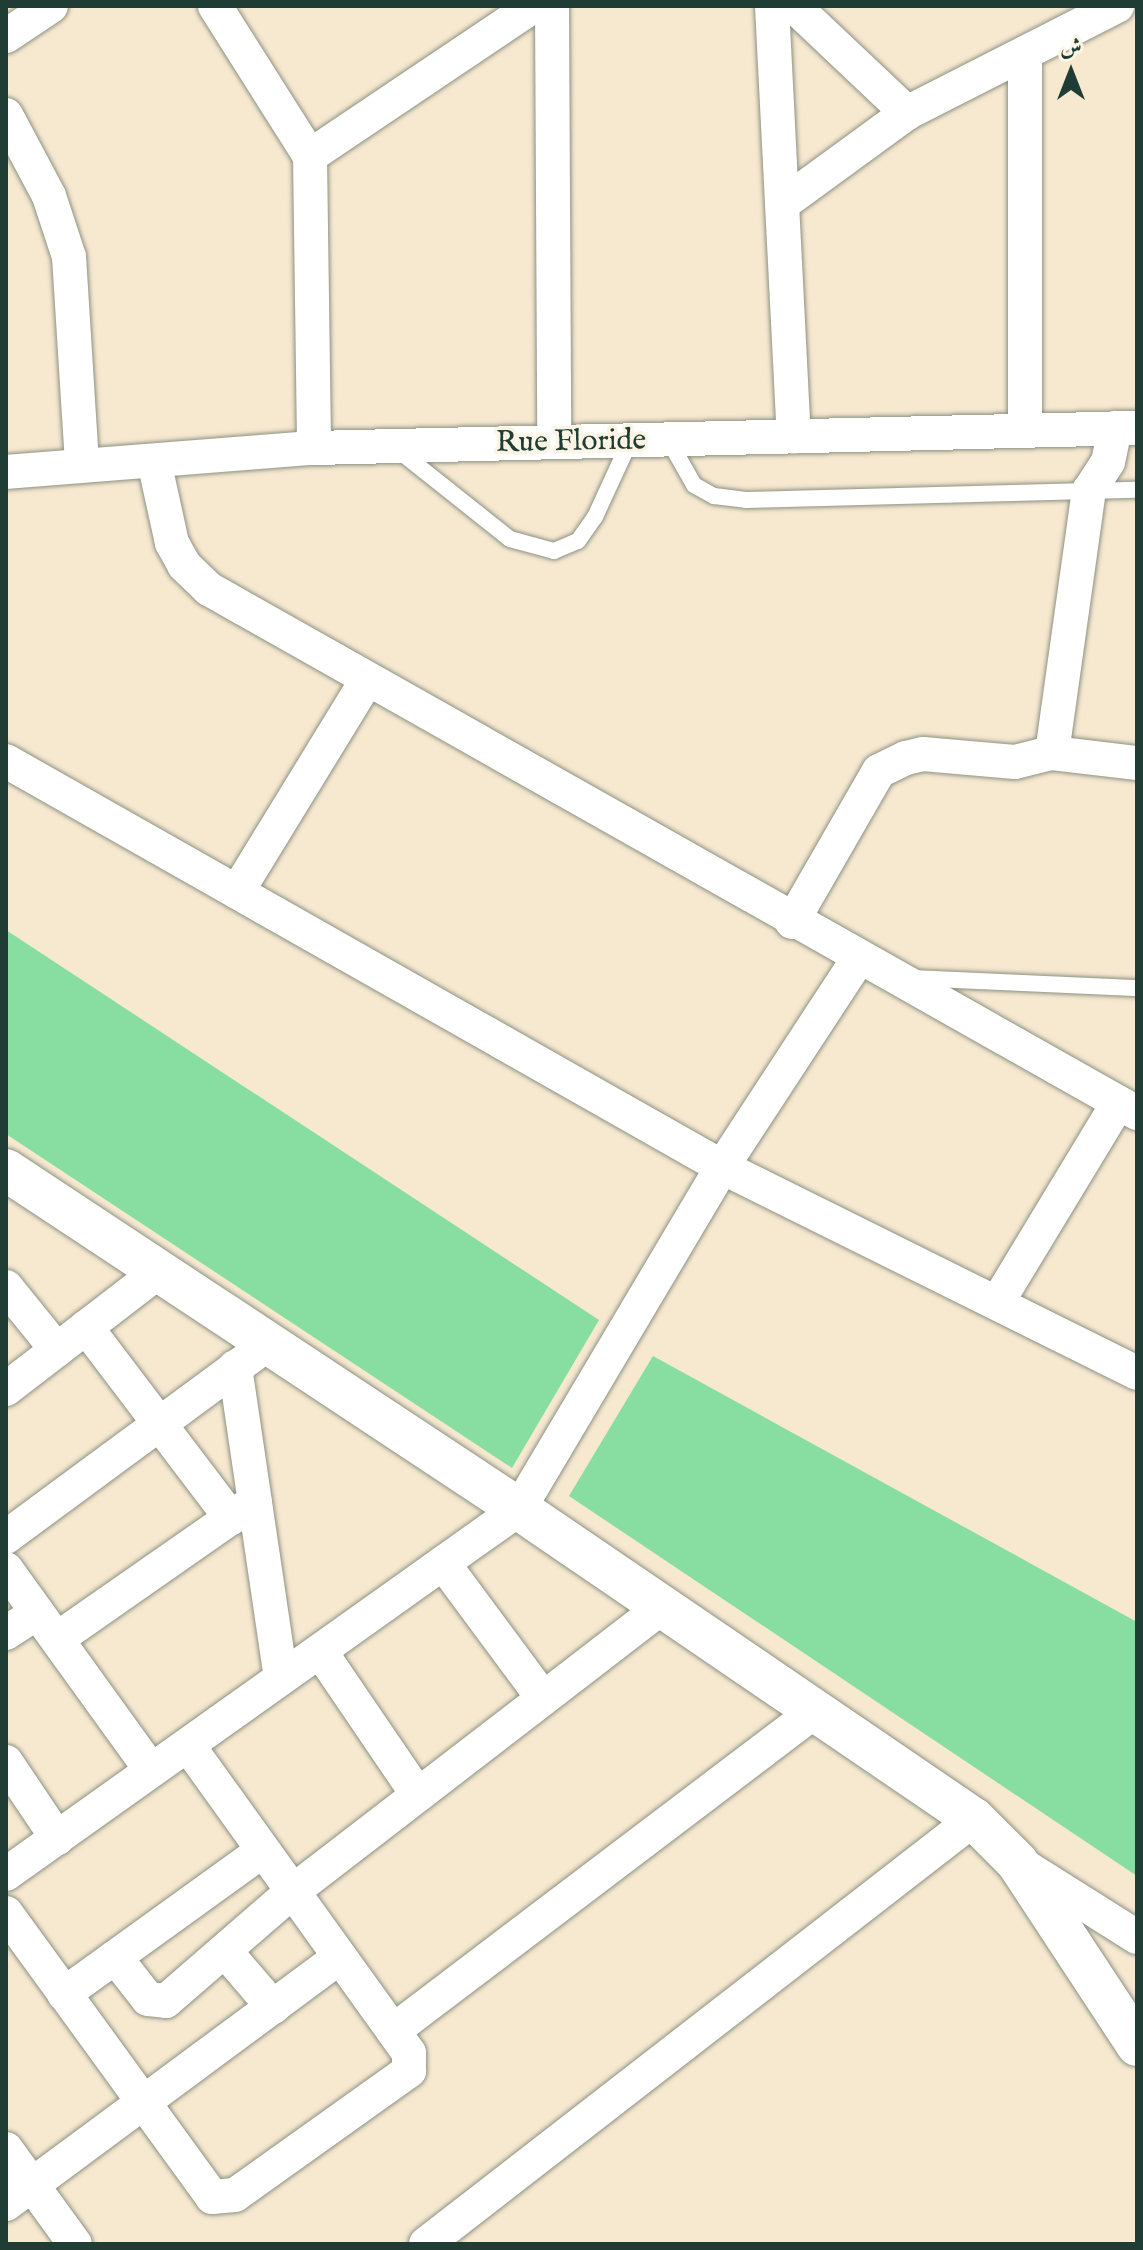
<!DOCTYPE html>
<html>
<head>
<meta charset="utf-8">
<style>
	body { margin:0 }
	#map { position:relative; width:1143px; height:2250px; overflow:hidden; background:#f7e8d0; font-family:"IM FELL English",Amiri,serif }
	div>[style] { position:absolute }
	.green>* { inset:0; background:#88dea0 }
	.roads { filter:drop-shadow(0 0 2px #8b9282) drop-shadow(0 0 2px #8b9282) }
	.service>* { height:16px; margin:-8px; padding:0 8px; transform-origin:8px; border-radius:8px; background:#fff }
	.minor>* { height:34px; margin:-17px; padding:0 17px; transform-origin:17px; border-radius:17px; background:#fff }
	.tertiary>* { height:42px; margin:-21px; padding:0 21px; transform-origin:21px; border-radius:21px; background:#fff }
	span { translate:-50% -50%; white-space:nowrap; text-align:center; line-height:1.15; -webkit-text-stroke:7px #fcf5e5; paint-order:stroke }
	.street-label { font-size:30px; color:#1f3d34 }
	.frame { position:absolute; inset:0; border:8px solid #1f3d34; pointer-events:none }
	.north { position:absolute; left:1031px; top:32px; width:80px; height:80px; -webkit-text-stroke:6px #fcf5e5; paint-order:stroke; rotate:0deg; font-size:22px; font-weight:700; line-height:32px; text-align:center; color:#1f3d34 }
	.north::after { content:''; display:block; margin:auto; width:28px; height:36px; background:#1f3d34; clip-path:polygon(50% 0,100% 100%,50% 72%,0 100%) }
</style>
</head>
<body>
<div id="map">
	<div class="green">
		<i style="clip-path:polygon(6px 930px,599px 1320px,512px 1468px,6px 1134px)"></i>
		<i style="clip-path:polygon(653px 1356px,1137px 1622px,1137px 1876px,569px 1496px)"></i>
	</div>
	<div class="roads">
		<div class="service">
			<i style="left:668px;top:439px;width:53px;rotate:60.5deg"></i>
			<i style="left:694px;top:485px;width:23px;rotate:29deg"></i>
			<i style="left:714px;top:496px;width:32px;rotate:7deg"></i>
			<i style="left:746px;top:500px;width:391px;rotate:-1.5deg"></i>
			<i style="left:398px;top:450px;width:143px;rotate:38.5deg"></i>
			<i style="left:510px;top:539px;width:46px;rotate:15.3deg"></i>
			<i style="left:554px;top:551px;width:26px;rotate:-23deg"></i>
			<i style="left:578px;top:541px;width:29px;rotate:-55deg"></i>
			<i style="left:595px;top:517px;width:84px;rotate:-65.3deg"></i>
			<i style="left:914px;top:978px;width:223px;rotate:2.6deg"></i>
		</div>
		<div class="minor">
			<i style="left:215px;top:6px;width:178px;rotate:57.7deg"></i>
			<i style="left:310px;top:156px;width:292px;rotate:89.2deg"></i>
			<i style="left:552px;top:6px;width:436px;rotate:89.7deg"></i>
			<i style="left:772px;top:6px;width:431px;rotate:87.1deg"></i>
			<i style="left:794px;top:6px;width:156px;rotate:43.4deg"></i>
			<i style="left:6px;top:36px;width:54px;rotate:-33.7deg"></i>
			<i style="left:6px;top:115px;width:92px;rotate:62deg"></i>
			<i style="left:49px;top:196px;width:64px;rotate:71.8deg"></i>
			<i style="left:69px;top:257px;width:209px;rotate:86.4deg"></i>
			<i style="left:310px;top:156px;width:269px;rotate:-33.9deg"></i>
			<i style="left:785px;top:202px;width:151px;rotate:-36.1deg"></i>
			<i style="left:907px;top:113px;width:236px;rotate:-27deg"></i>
			<i style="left:1025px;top:430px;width:377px;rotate:-90deg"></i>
			<i style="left:154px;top:461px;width:84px;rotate:77.6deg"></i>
			<i style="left:172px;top:543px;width:25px;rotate:61deg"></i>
			<i style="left:184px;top:565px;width:35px;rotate:44deg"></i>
			<i style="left:209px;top:589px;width:1066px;rotate:29.45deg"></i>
			<i style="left:6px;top:472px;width:309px;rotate:-4.5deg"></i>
			<i style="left:314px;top:448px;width:823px;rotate:-1.39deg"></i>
			<i style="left:1052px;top:753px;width:265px;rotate:-82deg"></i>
			<i style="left:1089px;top:491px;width:35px;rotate:-57deg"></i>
			<i style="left:1108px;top:462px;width:35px;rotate:-78deg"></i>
			<i style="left:6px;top:761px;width:823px;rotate:29.55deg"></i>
			<i style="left:722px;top:1167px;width:463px;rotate:26.4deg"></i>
			<i style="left:237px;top:892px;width:249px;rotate:-58.5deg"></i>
			<i style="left:792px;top:922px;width:174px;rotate:-60.1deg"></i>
			<i style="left:879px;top:771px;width:30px;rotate:-26deg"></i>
			<i style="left:906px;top:758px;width:17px;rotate:-13deg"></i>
			<i style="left:923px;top:754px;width:92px;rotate:5deg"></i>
			<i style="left:1015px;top:762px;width:38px;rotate:-14deg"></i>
			<i style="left:1052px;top:753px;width:86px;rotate:6.7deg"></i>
			<i style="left:6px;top:1287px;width:81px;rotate:51deg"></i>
			<i style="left:997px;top:1303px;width:234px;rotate:-58.8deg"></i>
			<i style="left:86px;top:1327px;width:240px;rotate:52.8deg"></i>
			<i style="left:235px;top:1367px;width:314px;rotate:81.6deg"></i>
			<i style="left:6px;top:1389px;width:193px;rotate:-37.6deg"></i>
			<i style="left:6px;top:1537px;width:322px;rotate:-36.4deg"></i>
			<i style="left:443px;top:1563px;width:168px;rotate:53.5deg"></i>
			<i style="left:6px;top:1569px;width:248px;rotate:54.2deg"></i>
			<i style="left:6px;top:1633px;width:37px;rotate:-33deg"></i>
			<i style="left:57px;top:1639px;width:241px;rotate:-34.9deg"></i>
			<i style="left:320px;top:1651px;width:174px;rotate:55.8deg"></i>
			<i style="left:6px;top:1762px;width:92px;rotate:56.1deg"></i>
			<i style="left:1021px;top:1864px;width:137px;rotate:32.2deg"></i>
			<i style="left:6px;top:1874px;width:630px;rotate:-35.43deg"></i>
			<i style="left:519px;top:1509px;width:398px;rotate:-59.3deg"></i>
			<i style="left:722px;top:1167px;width:249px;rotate:-56.8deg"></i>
			<i style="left:6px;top:1913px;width:351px;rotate:54deg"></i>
			<i style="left:212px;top:2197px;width:23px;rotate:-5deg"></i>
			<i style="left:235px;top:2195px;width:214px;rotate:-35.5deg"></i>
			<i style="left:409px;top:2071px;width:18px;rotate:-90deg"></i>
			<i style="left:409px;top:2053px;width:379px;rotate:-125.7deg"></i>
			<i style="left:225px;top:1951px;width:74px;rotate:49.4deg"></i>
			<i style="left:115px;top:1957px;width:53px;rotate:51.8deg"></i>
			<i style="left:148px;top:1999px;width:18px;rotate:6deg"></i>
			<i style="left:166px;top:2001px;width:167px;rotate:-40.9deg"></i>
			<i style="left:292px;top:1892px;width:467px;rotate:-37.6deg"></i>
			<i style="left:64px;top:1994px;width:244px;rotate:-35.8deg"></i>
			<i style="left:393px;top:2031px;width:530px;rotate:-37.17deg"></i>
			<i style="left:6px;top:2149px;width:117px;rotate:54deg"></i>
			<i style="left:6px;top:2204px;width:415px;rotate:-36.5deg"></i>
			<i style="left:426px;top:2244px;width:693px;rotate:-37.8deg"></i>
		</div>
		<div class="tertiary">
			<i style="left:6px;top:1170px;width:615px;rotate:33.46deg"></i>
			<i style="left:519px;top:1509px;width:551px;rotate:34.27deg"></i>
			<i style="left:974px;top:1819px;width:61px;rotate:45deg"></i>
			<i style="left:1017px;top:1862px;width:219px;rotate:56.7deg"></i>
		</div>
	</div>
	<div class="street-label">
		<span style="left:571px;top:442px;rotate:-1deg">Rue Floride</span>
	</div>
	<div class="frame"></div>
	<div class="north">ش</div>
</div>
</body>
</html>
